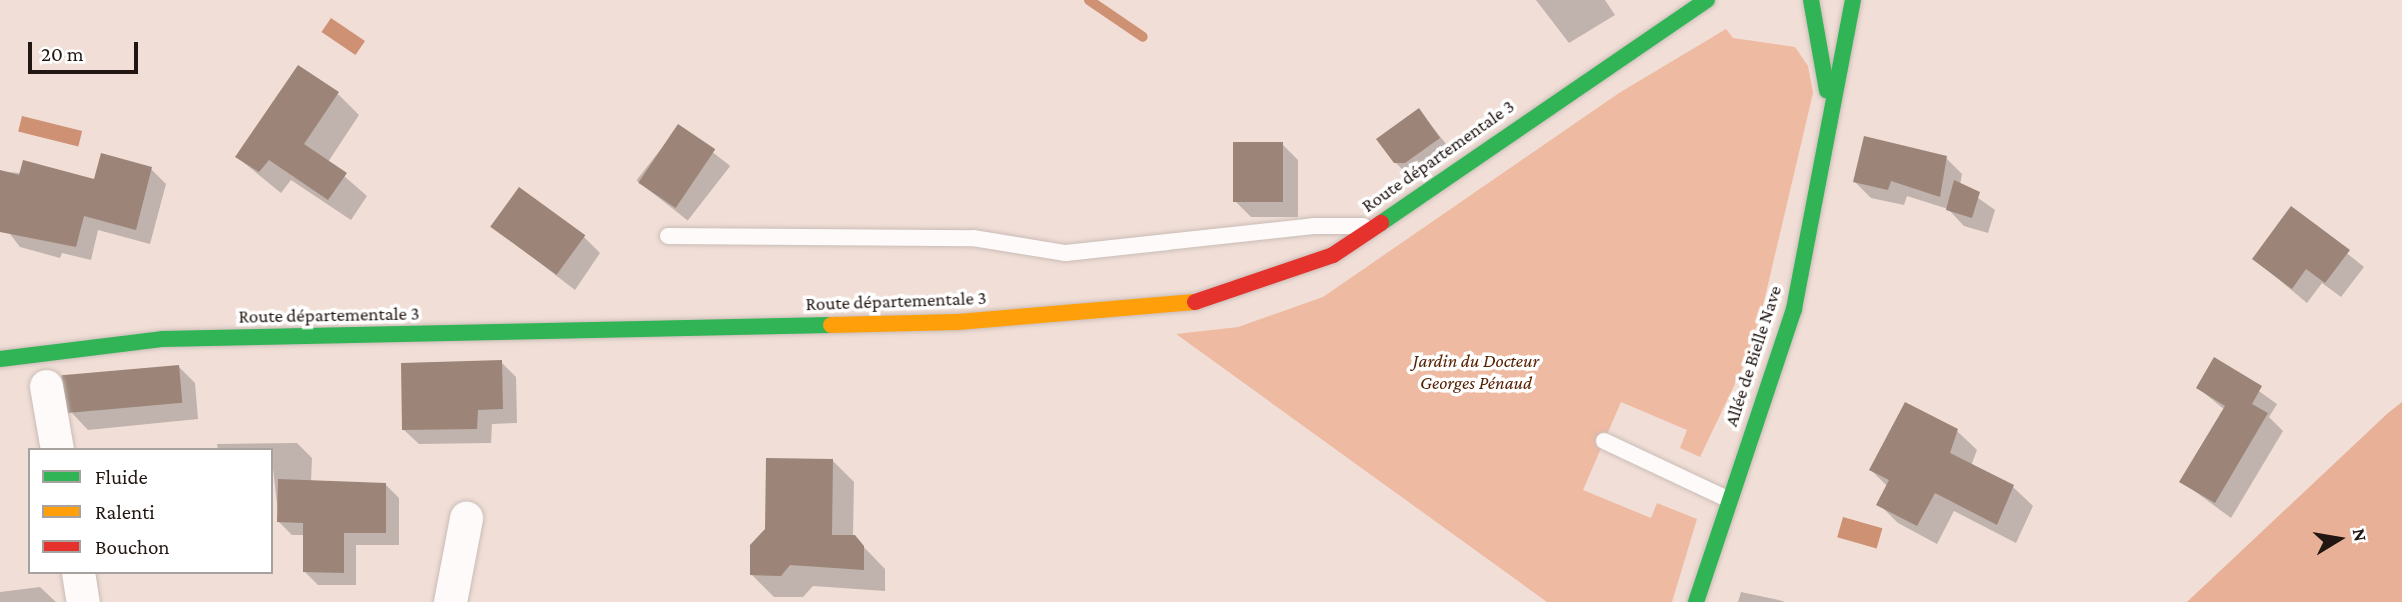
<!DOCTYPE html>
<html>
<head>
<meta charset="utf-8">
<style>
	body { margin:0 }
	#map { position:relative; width:2402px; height:602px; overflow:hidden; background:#f1dfd7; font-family:"Crimson Pro",serif }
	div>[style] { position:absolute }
	.green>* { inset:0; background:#eebaa2 }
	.forest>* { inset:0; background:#e7b097 }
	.water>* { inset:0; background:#cf9173; transform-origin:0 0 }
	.shadow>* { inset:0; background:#0003; transform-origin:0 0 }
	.stream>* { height:10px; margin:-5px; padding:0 5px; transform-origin:5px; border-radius:5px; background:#cf9173 }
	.building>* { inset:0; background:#9c8578; transform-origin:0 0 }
	.roads { filter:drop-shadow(0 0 2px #c9bcb6) drop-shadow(0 0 2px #c9bcb6) }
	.lane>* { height:16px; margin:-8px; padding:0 8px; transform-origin:8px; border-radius:8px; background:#fdfaf9 }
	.street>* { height:33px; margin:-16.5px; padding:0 16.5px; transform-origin:16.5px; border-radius:16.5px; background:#fdfaf9 }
	.fast>* { height:16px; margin:-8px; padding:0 8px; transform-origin:8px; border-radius:8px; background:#30b455 }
	.slow>* { height:16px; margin:-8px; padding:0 8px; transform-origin:8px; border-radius:8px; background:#ff9f0a }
	.jam>* { height:16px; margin:-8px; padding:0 8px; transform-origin:8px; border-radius:8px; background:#e5322d }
	span { translate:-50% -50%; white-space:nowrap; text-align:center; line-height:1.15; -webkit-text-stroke:7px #fff; paint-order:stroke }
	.street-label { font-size:19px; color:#211611 }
	.park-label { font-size:19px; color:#572103; font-style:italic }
	.legend { position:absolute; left:28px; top:448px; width:245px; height:126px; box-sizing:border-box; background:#fff; border:2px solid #a6a2a0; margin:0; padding:9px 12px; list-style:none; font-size:21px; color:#211611 }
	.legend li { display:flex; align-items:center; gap:14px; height:35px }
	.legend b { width:35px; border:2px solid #a6a2a0 }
	.north { position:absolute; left:2304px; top:504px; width:70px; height:70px; -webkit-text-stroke:5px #fff; paint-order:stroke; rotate:79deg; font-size:19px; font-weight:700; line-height:28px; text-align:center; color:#211611 }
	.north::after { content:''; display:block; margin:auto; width:24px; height:32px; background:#211611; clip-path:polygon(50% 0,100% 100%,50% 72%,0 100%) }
	.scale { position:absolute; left:28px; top:42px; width:110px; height:32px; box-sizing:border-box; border:4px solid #211611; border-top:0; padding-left:9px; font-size:21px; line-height:24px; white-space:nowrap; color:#211611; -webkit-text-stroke:5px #fff; paint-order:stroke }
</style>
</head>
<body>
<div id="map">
	<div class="green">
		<i style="clip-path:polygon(1726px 29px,1733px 38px,1795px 47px,1808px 66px,1813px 93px,1754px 344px,1700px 457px,1680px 448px,1687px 430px,1621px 402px,1583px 490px,1651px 518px,1657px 503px,1697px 519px,1672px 602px,1547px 602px,1176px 334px,1238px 327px,1323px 297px,1619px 93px)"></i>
	</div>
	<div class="forest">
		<i style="clip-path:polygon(2402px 402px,2402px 602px,2187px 602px,2388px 413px)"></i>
	</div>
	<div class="water">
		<i style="left:331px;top:18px;width:41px;height:17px;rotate:34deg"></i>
		<i style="left:22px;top:116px;width:62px;height:16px;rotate:14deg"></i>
		<i style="left:1843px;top:517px;width:41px;height:21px;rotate:16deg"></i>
	</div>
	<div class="shadow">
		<i style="clip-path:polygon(1536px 0,1605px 0,1615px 15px,1569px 43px)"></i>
		<i style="clip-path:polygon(338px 94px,359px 115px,328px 162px,367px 196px,351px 220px,291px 180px,281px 193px,237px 157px)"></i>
		<i style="clip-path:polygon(1419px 110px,1454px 154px,1422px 178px,1411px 178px,1395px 162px)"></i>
		<i style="left:679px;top:126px;width:65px;height:69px;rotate:38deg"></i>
		<i style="clip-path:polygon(1282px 144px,1298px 160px,1298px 217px,1251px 217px,1235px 201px)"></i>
		<i style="clip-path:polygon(1946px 158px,1962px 174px,1960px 185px,1995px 210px,1988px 233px,1964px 226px,1948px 209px,1907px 196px,1904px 205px,1871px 198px,1855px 182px)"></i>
		<i style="clip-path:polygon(151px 169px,166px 184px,150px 244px,98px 230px,91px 260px,62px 253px,60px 258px,20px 247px,0 221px,0 171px,95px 181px)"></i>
		<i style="clip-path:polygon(2292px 209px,2364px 267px,2341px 297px,2322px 283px,2307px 303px,2254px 259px)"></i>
		<i style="clip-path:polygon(493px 227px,584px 237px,600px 253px,575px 290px)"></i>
		<i style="clip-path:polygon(2215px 360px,2277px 404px,2269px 417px,2283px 431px,2231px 518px,2181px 481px,2225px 410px,2198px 388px)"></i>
		<i style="clip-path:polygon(501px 362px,516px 377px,517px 423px,492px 424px,491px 443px,419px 444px,404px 430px)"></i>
		<i style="clip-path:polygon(179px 367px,195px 383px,198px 419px,88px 430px,72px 413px)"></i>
		<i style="clip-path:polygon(1957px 431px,1977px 450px,1971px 466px,2013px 487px,2033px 506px,2016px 543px,1954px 511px,1937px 544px,1898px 523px,1879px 504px,1887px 486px,1871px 470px)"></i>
		<i style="clip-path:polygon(297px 443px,312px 458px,311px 482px,386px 485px,399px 498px,399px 545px,356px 545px,356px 585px,318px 585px,305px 572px,305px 535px,292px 535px,279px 522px,271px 450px,218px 450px,217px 444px)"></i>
		<i style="clip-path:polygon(833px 461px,854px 482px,853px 536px,885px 569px,885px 591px,813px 586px,803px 597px,774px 597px,752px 575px)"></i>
		<i style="clip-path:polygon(40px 587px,56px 602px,0 602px,0 592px)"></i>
		<i style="clip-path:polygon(1741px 592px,1783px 601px,1784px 602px,1738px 602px)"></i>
	</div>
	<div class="stream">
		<i style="left:1089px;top:0;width:65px;rotate:34.4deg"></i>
	</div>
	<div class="building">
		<i style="clip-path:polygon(298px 65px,339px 92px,304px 144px,347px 173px,328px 200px,269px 160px,259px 172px,235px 157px)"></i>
		<i style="clip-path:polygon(1419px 108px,1440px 138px,1405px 163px,1394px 163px,1376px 139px)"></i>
		<i style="left:678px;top:124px;width:45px;height:71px;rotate:34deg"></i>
		<i style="clip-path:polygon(1864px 136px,1947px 156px,1940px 197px,1891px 181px,1888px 190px,1853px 182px)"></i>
		<i style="left:1233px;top:142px;width:50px;height:60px"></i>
		<i style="clip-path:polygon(101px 153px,152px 167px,136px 230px,84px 216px,76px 247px,0 232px,0 170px,19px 175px,23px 160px,94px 179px)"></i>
		<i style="clip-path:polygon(1954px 180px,1980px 192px,1972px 218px,1946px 210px)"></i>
		<i style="left:519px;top:187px;width:82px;height:49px;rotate:36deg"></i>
		<i style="clip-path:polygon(2291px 206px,2350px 250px,2325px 283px,2306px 269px,2292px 289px,2252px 259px)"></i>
		<i style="clip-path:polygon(2214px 357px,2262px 386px,2252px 404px,2268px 413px,2215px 503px,2179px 482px,2225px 406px,2196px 388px)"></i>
		<i style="clip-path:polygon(502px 360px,503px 409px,478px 410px,477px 429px,402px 430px,401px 363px)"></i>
		<i style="left:179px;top:365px;width:38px;height:118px;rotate:85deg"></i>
		<i style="clip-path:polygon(1905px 402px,1958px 429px,1950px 453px,2014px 485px,1997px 525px,1935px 493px,1917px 526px,1876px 505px,1889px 480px,1869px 470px)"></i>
		<i style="clip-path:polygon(766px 458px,833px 459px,832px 535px,855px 535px,864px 546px,864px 570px,790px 565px,781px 576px,750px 575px,750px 545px,765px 529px)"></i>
		<i style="clip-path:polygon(278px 479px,386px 483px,386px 533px,344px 533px,344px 573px,303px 572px,303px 523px,277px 522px)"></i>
	</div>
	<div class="roads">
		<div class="lane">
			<i style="left:668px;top:236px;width:305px;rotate:0.4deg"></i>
			<i style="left:973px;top:238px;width:94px;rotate:9.2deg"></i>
			<i style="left:1066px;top:253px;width:249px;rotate:-6.2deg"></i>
			<i style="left:1314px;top:226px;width:49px"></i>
			<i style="left:1604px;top:441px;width:136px;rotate:25.2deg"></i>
		</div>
		<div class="street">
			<i style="left:46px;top:386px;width:65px;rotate:80.2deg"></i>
			<i style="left:78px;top:572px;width:30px;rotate:81deg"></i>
			<i style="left:450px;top:602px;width:86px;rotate:-79.2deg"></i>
		</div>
		<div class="fast">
			<i style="left:1811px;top:0;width:92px;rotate:80deg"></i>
			<i style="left:1381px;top:223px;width:395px;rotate:-34.4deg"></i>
			<i style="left:0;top:359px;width:163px;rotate:-7deg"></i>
			<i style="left:162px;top:339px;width:669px;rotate:-1.2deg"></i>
			<i style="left:1696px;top:602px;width:309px;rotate:-71.5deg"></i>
			<i style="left:1794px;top:309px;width:315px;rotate:-79.2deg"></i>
		</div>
		<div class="slow">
			<i style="left:831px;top:325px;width:126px;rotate:-1.4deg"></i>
			<i style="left:957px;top:322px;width:239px;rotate:-4.8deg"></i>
		</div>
		<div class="jam">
			<i style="left:1195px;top:302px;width:146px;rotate:-18.8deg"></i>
			<i style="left:1333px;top:255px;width:58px;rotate:-33.7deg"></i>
		</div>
	</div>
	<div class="street-label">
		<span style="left:1438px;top:156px;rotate:-35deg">Route départementale 3</span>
		<span style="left:896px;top:301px;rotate:-2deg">Route départementale 3</span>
		<span style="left:329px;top:315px;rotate:-1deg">Route départementale 3</span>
		<span style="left:1753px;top:356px;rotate:-72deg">Allée de Bielle Nave</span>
	</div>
	<div class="park-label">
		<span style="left:1476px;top:372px">Jardin du Docteur<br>Georges Pénaud</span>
	</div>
	<ul class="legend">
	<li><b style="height:9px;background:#30b455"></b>Fluide</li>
	<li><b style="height:9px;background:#ff9f0a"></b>Ralenti</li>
	<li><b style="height:9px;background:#e5322d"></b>Bouchon</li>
	</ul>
	<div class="north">N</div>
	<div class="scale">20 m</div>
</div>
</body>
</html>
